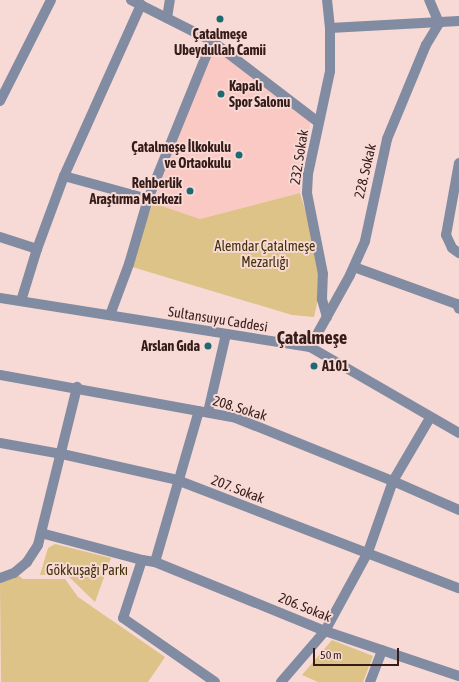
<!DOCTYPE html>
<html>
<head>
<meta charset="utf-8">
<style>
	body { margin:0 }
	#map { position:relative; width:459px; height:682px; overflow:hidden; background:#f7d9d5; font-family:"Asap Condensed",sans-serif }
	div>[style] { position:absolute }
	.built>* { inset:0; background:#fac9c3 }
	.green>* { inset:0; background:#ddc387 }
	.minor>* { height:10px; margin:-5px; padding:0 5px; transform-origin:5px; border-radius:5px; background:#818ba2 }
	.dots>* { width:11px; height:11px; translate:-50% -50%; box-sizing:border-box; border:2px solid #f7d9d5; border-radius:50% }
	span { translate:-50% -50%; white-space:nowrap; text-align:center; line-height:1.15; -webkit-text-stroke:4px #f7d9d5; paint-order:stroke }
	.poi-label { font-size:14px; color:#351c19; font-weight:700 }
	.left { translate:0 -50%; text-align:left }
	.right { translate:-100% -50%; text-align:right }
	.street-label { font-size:14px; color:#351c19 }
	.park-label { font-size:14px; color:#413208 }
	.district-label { font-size:18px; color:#351c19; font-weight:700 }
	.scale { position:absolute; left:313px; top:648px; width:86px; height:18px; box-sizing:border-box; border:2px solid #351c19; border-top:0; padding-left:5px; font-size:12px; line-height:14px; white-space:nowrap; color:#351c19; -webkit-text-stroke:3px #f7d9d5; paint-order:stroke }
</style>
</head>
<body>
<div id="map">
	<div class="built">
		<i style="clip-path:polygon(214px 45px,311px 117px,300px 193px,200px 219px,153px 203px)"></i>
	</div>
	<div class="green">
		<i style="clip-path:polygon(300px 193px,324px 273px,314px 317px,292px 315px,129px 266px,153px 203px,200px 219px)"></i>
		<i style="clip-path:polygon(55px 544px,111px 558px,95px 602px,66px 574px,40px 575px,48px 548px)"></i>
		<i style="clip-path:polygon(19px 576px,23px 579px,65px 579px,78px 597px,165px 657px,148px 682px,1px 682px,0 583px)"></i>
		<i style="clip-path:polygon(332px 640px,373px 656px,363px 682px,318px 682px,302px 675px)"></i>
	</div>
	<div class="minor">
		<i style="left:131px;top:0;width:91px;rotate:26.8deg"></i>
		<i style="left:212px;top:41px;width:133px;rotate:37.4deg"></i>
		<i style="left:167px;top:18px;width:18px;rotate:-81deg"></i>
		<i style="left:330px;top:28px;width:129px;rotate:-3.1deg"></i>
		<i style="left:0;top:101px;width:113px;rotate:-63.2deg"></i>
		<i style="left:459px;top:163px;width:73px;rotate:100.2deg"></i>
		<i style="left:446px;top:235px;width:14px;rotate:65deg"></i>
		<i style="left:452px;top:248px;width:9px;rotate:36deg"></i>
		<i style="left:64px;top:176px;width:87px;rotate:15.3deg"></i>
		<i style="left:0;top:237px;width:39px;rotate:18deg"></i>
		<i style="left:37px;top:249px;width:54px;rotate:107.1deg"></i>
		<i style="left:37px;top:249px;width:78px;rotate:-69.7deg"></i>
		<i style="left:64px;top:176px;width:188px;rotate:-65.8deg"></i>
		<i style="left:354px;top:267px;width:109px;rotate:19.8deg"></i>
		<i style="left:457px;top:304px;width:5px;rotate:68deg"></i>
		<i style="left:0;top:298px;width:314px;rotate:9deg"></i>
		<i style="left:310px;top:347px;width:172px;rotate:30deg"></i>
		<i style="left:110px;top:315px;width:54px;rotate:-69.6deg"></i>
		<i style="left:129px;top:264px;width:68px;rotate:-73.7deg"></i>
		<i style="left:148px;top:199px;width:170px;rotate:-67.9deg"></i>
		<i style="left:327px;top:317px;width:19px;rotate:-106deg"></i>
		<i style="left:322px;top:299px;width:25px;rotate:-88deg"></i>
		<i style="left:323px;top:274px;width:83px;rotate:-101.2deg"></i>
		<i style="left:307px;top:193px;width:19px;rotate:-87deg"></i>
		<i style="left:308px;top:174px;width:105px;rotate:-77.9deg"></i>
		<i style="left:330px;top:71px;width:43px;rotate:-90deg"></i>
		<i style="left:330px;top:28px;width:28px;rotate:-96deg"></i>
		<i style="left:310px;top:347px;width:82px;rotate:-60.9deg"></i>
		<i style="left:350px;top:275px;width:37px;rotate:-66deg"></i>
		<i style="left:365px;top:241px;width:104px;rotate:-77.8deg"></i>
		<i style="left:387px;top:139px;width:102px;rotate:-67.5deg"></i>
		<i style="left:426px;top:45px;width:26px;rotate:-59deg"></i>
		<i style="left:439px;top:23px;width:25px;rotate:-113deg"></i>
		<i style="left:0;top:375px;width:240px;rotate:10.3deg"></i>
		<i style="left:236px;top:418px;width:169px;rotate:21.9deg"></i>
		<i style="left:393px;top:481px;width:72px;rotate:23.7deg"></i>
		<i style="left:208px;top:412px;width:80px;rotate:-77deg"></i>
		<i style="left:0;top:443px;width:63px;rotate:10.1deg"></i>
		<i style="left:62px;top:454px;width:118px;rotate:12.7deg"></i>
		<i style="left:177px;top:480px;width:302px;rotate:21deg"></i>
		<i style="left:41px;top:533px;width:105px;rotate:15deg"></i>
		<i style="left:142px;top:560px;width:61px;rotate:108.1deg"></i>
		<i style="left:123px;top:618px;width:112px;rotate:34.8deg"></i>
		<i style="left:142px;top:560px;width:13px;rotate:9deg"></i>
		<i style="left:155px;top:562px;width:183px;rotate:22.1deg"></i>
		<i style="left:325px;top:631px;width:141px;rotate:18.6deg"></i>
		<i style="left:155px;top:562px;width:157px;rotate:-73.8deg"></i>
		<i style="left:0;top:578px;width:15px;rotate:-20deg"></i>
		<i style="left:14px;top:573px;width:17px;rotate:-40deg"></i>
		<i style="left:27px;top:562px;width:20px;rotate:-57deg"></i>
		<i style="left:38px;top:545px;width:163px;rotate:-76.1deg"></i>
		<i style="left:281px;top:682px;width:67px;rotate:-49.2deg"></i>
		<i style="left:325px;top:631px;width:90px;rotate:-61.4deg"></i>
		<i style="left:368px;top:552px;width:75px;rotate:-70.6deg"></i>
		<i style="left:393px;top:481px;width:73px;rotate:-59.6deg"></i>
		<i style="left:370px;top:682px;width:34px;rotate:-69deg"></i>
	</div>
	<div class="dots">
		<i style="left:220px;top:19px;background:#1e6972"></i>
		<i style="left:221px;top:94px;background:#1e6972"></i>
		<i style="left:239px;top:155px;background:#1e6972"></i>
		<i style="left:190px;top:191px;background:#1e6972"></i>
		<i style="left:208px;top:346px;background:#1e6972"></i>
		<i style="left:314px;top:366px;background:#1e6972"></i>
	</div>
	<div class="poi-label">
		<span style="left:220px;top:42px">Çatalmeşe<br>Ubeydullah Camii</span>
		<span class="left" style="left:229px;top:94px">Kapalı<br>Spor Salonu</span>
		<span class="right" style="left:231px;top:155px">Çatalmeşe İlkokulu<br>ve Ortaokulu</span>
		<span class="right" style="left:182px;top:191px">Rehberlik<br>Araştırma Merkezi</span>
		<span class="right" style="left:200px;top:346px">Arslan Gıda</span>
		<span class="left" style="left:322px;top:366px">A101</span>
	</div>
	<div class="street-label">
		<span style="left:299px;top:157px;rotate:-81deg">232. Sokak</span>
		<span style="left:365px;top:171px;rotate:-77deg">228. Sokak</span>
		<span style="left:218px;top:319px;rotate:9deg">Sultansuyu Caddesi</span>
		<span style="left:240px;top:408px;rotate:17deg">208. Sokak</span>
		<span style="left:238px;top:489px;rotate:21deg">207. Sokak</span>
		<span style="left:305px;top:607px;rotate:22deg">206. Sokak</span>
	</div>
	<div class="park-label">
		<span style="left:265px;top:254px">Alemdar Çatalmeşe<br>Mezarlığı</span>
		<span style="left:87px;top:570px">Gökkuşağı Parkı</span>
	</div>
	<div class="district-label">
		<span style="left:312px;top:338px">Çatalmeşe</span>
	</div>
	<div class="scale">50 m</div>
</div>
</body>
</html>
